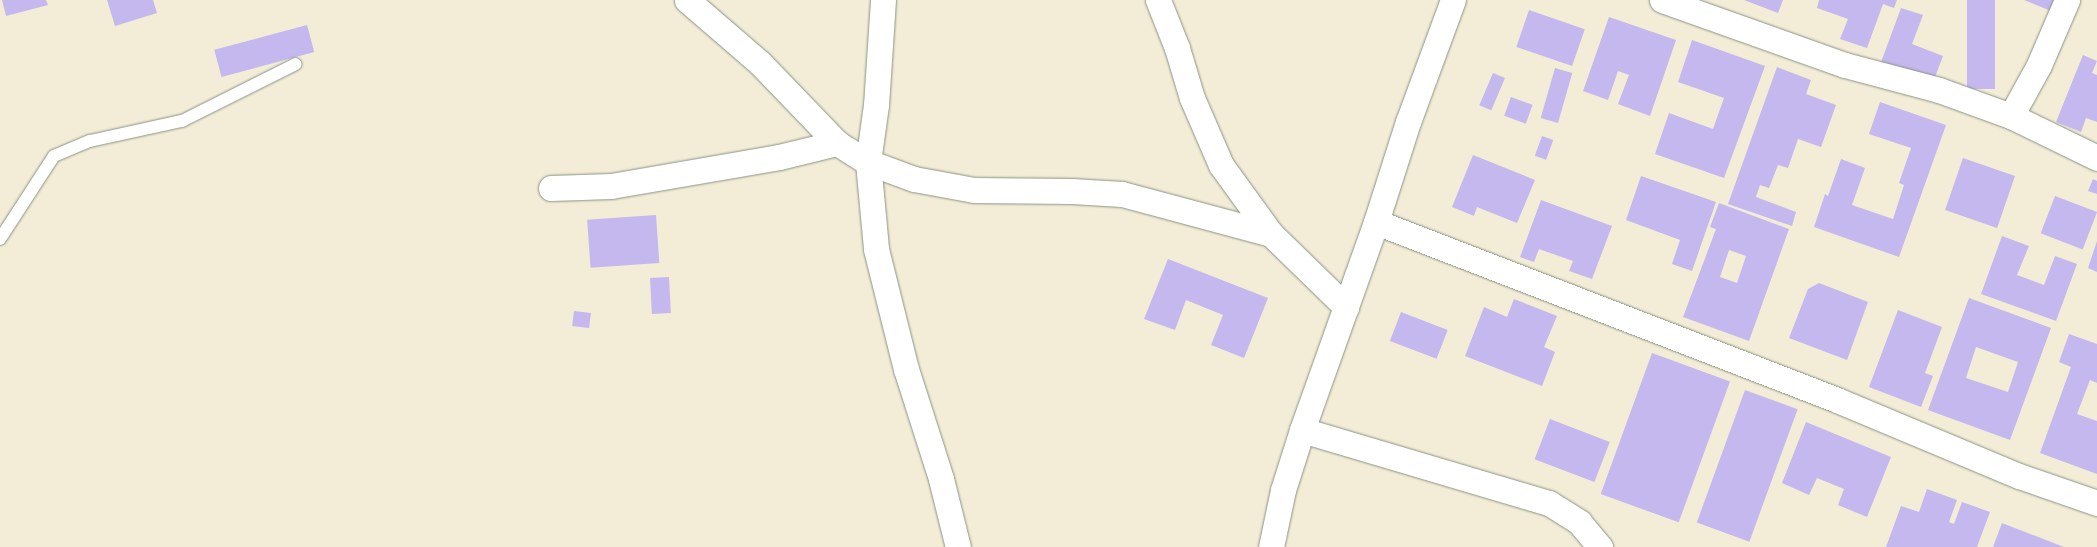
<!DOCTYPE html>
<html>
<head>
<meta charset="utf-8">
<style>
	body { margin:0 }
	#map { position:relative; width:2097px; height:547px; overflow:hidden; background:#f3ecd6; font-family:"Libre Bodoni",serif }
	div>[style] { position:absolute }
	.building>* { inset:0; background:#c4b8ef; transform-origin:0 0 }
	.roads { filter:drop-shadow(0 0 1px #899485) drop-shadow(0 0 1px #899485) }
	.lane>* { height:12px; margin:-6px; padding:0 6px; transform-origin:6px; border-radius:6px; background:#fff }
	.street>* { height:25px; margin:-12.5px; padding:0 12.5px; transform-origin:12.5px; border-radius:12.5px; background:#fff }
	span { translate:-50% -50%; white-space:nowrap; text-align:center; line-height:1.15; -webkit-text-stroke:4px #fdfcf7; paint-order:stroke }
</style>
</head>
<body>
<div id="map">
	<div class="building">
		<i style="clip-path:polygon(2px 0,46px 0,48px 5px,6px 16px)"></i>
		<i style="clip-path:polygon(107px 0,153px 0,157px 13px,115px 26px)"></i>
		<i style="clip-path:polygon(1744px 0,1783px 0,1778px 13px)"></i>
		<i style="clip-path:polygon(1819px 0,1897px 0,1894px 8px,1883px 4px,1867px 48px,1840px 39px,1848px 19px,1817px 8px)"></i>
		<i style="left:1967px;top:0;width:28px;height:89px"></i>
		<i style="clip-path:polygon(2024px 0,2055px 0,2051px 11px)"></i>
		<i style="clip-path:polygon(1901px 8px,1923px 15px,1912px 44px,1943px 56px,1932px 85px,1880px 65px)"></i>
		<i style="left:1529px;top:10px;width:59px;height:39px;rotate:19deg"></i>
		<i style="clip-path:polygon(1609px 17px,1676px 40px,1650px 116px,1618px 104px,1629px 75px,1618px 71px,1608px 100px,1583px 91px)"></i>
		<i style="left:307px;top:25px;width:28px;height:96px;rotate:75deg"></i>
		<i style="clip-path:polygon(1692px 40px,1765px 66px,1724px 178px,1655px 154px,1669px 113px,1713px 129px,1724px 98px,1678px 82px)"></i>
		<i style="clip-path:polygon(2083px 55px,2097px 61px,2092px 73px,2097px 75px,2097px 122px,2086px 118px,2081px 132px,2056px 122px)"></i>
		<i style="clip-path:polygon(1777px 67px,1811px 80px,1806px 94px,1836px 105px,1821px 147px,1798px 139px,1788px 168px,1778px 165px,1769px 188px,1760px 185px,1756px 197px,1796px 212px,1792px 226px,1728px 204px)"></i>
		<i style="left:1555px;top:68px;width:18px;height:52px;rotate:16deg"></i>
		<i style="left:1493px;top:73px;width:13px;height:35px;rotate:23deg"></i>
		<i style="left:1511px;top:97px;width:23px;height:20px;rotate:20deg"></i>
		<i style="clip-path:polygon(1880px 102px,1946px 125px,1899px 257px,1814px 227px,1825px 194px,1828px 196px,1841px 159px,1865px 168px,1852px 205px,1893px 219px,1904px 185px,1899px 183px,1911px 148px,1869px 134px)"></i>
		<i style="left:1542px;top:136px;width:12px;height:21px;rotate:20deg"></i>
		<i style="clip-path:polygon(1473px 155px,1535px 180px,1517px 223px,1477px 207px,1474px 216px,1452px 207px)"></i>
		<i style="left:1963px;top:158px;width:55px;height:55px;rotate:19deg"></i>
		<i style="clip-path:polygon(1641px 176px,1716px 202px,1692px 271px,1672px 264px,1680px 240px,1626px 220px)"></i>
		<i style="clip-path:polygon(2093px 179px,2097px 181px,2097px 194px,2088px 191px)"></i>
		<i style="left:2055px;top:196px;width:45px;height:40px;rotate:21deg"></i>
		<i style="clip-path:polygon(1541px 200px,1612px 226px,1592px 279px,1569px 271px,1573px 261px,1539px 249px,1534px 262px,1520px 257px)"></i>
		<i style="clip-path:polygon(evenodd,1719px 203px,1789px 229px,1749px 341px,1683px 317px,1716px 229px,1710px 227px,1719px 203px,1729px 250px,1746px 256px,1737px 283px,1720px 277px,1729px 250px)"></i>
		<i style="left:656px;top:215px;width:48px;height:69px;rotate:86deg"></i>
		<i style="clip-path:polygon(2002px 236px,2029px 246px,2017px 275px,2044px 285px,2055px 256px,2077px 264px,2056px 321px,1981px 294px)"></i>
		<i style="clip-path:polygon(2097px 241px,2097px 272px,2088px 268px)"></i>
		<i style="clip-path:polygon(1168px 259px,1268px 298px,1244px 358px,1211px 345px,1223px 315px,1186px 300px,1175px 330px,1144px 319px)"></i>
		<i style="left:669px;top:277px;width:36px;height:19px;rotate:87deg"></i>
		<i style="clip-path:polygon(1819px 283px,1868px 302px,1847px 360px,1789px 338px,1808px 289px)"></i>
		<i style="clip-path:polygon(evenodd,1969px 298px,2051px 328px,2010px 440px,1928px 410px,1969px 298px,1976px 347px,2018px 362px,2008px 392px,1966px 378px,1976px 347px)"></i>
		<i style="clip-path:polygon(1514px 299px,1557px 316px,1544px 347px,1555px 352px,1542px 386px,1465px 356px,1484px 307px,1507px 317px)"></i>
		<i style="clip-path:polygon(1898px 310px,1942px 327px,1925px 373px,1933px 376px,1921px 407px,1869px 387px)"></i>
		<i style="left:574px;top:311px;width:17px;height:15px;rotate:7deg"></i>
		<i style="left:1401px;top:312px;width:50px;height:31px;rotate:21deg"></i>
		<i style="clip-path:polygon(2069px 334px,2097px 344px,2097px 383px,2090px 380px,2077px 414px,2097px 421px,2097px 474px,2040px 453px,2071px 367px,2059px 362px)"></i>
		<i style="left:1652px;top:353px;width:83px;height:150px;rotate:20deg"></i>
		<i style="left:1745px;top:390px;width:56px;height:141px;rotate:20deg"></i>
		<i style="left:1550px;top:419px;width:64px;height:43px;rotate:21deg"></i>
		<i style="clip-path:polygon(1806px 422px,1891px 457px,1867px 517px,1838px 505px,1844px 489px,1817px 478px,1809px 495px,1782px 483px)"></i>
		<i style="clip-path:polygon(1927px 489px,1957px 500px,1949px 522px,1954px 524px,1962px 502px,1990px 512px,1977px 547px,1886px 547px,1901px 506px,1919px 512px)"></i>
		<i style="clip-path:polygon(2002px 523px,2064px 547px,1993px 547px)"></i>
	</div>
	<div class="roads">
		<div class="lane">
			<i style="left:0;top:239px;width:99px;rotate:-57deg"></i>
			<i style="left:54px;top:156px;width:39px;rotate:-23deg"></i>
			<i style="left:90px;top:141px;width:94px;rotate:-12.3deg"></i>
			<i style="left:182px;top:121px;width:127px;rotate:-26.6deg"></i>
		</div>
		<div class="street">
			<i style="left:687px;top:0;width:96px;rotate:40.8deg"></i>
			<i style="left:760px;top:63px;width:111px;rotate:46.1deg"></i>
			<i style="left:837px;top:143px;width:36px;rotate:32deg"></i>
			<i style="left:868px;top:162px;width:49px;rotate:20.3deg"></i>
			<i style="left:914px;top:179px;width:61px;rotate:10.4deg"></i>
			<i style="left:974px;top:190px;width:98px;rotate:0.6deg"></i>
			<i style="left:1072px;top:191px;width:50px;rotate:3.4deg"></i>
			<i style="left:1122px;top:194px;width:154px;rotate:15deg"></i>
			<i style="left:883px;top:0;width:105px;rotate:93.8deg"></i>
			<i style="left:876px;top:105px;width:58px;rotate:98deg"></i>
			<i style="left:868px;top:162px;width:87px;rotate:84.7deg"></i>
			<i style="left:876px;top:249px;width:124px;rotate:76deg"></i>
			<i style="left:906px;top:369px;width:115px;rotate:72.3deg"></i>
			<i style="left:941px;top:479px;width:70px;rotate:76deg"></i>
			<i style="left:1158px;top:0;width:52px;rotate:68.4deg"></i>
			<i style="left:1177px;top:48px;width:52px;rotate:73.3deg"></i>
			<i style="left:1192px;top:98px;width:73px;rotate:66.6deg"></i>
			<i style="left:1221px;top:165px;width:85px;rotate:54.1deg"></i>
			<i style="left:1271px;top:234px;width:105px;rotate:44.2deg"></i>
			<i style="left:1662px;top:0;width:194px;rotate:19.6deg"></i>
			<i style="left:1845px;top:65px;width:97px;rotate:14.9deg"></i>
			<i style="left:1939px;top:90px;width:77px;rotate:19.9deg"></i>
			<i style="left:2011px;top:116px;width:96px;rotate:26deg"></i>
			<i style="left:2011px;top:116px;width:58px;rotate:-61.2deg"></i>
			<i style="left:2039px;top:65px;width:71px;rotate:-66.7deg"></i>
			<i style="left:551px;top:188px;width:60px;rotate:-1.9deg"></i>
			<i style="left:611px;top:186px;width:170px;rotate:-9.8deg"></i>
			<i style="left:779px;top:157px;width:60px;rotate:-13.6deg"></i>
			<i style="left:1376px;top:222px;width:494px;rotate:21.1deg"></i>
			<i style="left:1837px;top:400px;width:197px;rotate:22.7deg"></i>
			<i style="left:2019px;top:476px;width:83px;rotate:19.1deg"></i>
			<i style="left:1302px;top:430px;width:258px;rotate:16.5deg"></i>
			<i style="left:1549px;top:503px;width:36px;rotate:32deg"></i>
			<i style="left:1579px;top:522px;width:33px;rotate:50deg"></i>
			<i style="left:1271px;top:547px;width:58px;rotate:-78.1deg"></i>
			<i style="left:1283px;top:490px;width:63px;rotate:-72.4deg"></i>
			<i style="left:1302px;top:430px;width:221px;rotate:-70.4deg"></i>
			<i style="left:1376px;top:222px;width:105px;rotate:-72.3deg"></i>
			<i style="left:1408px;top:122px;width:130px;rotate:-69.8deg"></i>
		</div>
	</div>
</div>
</body>
</html>
